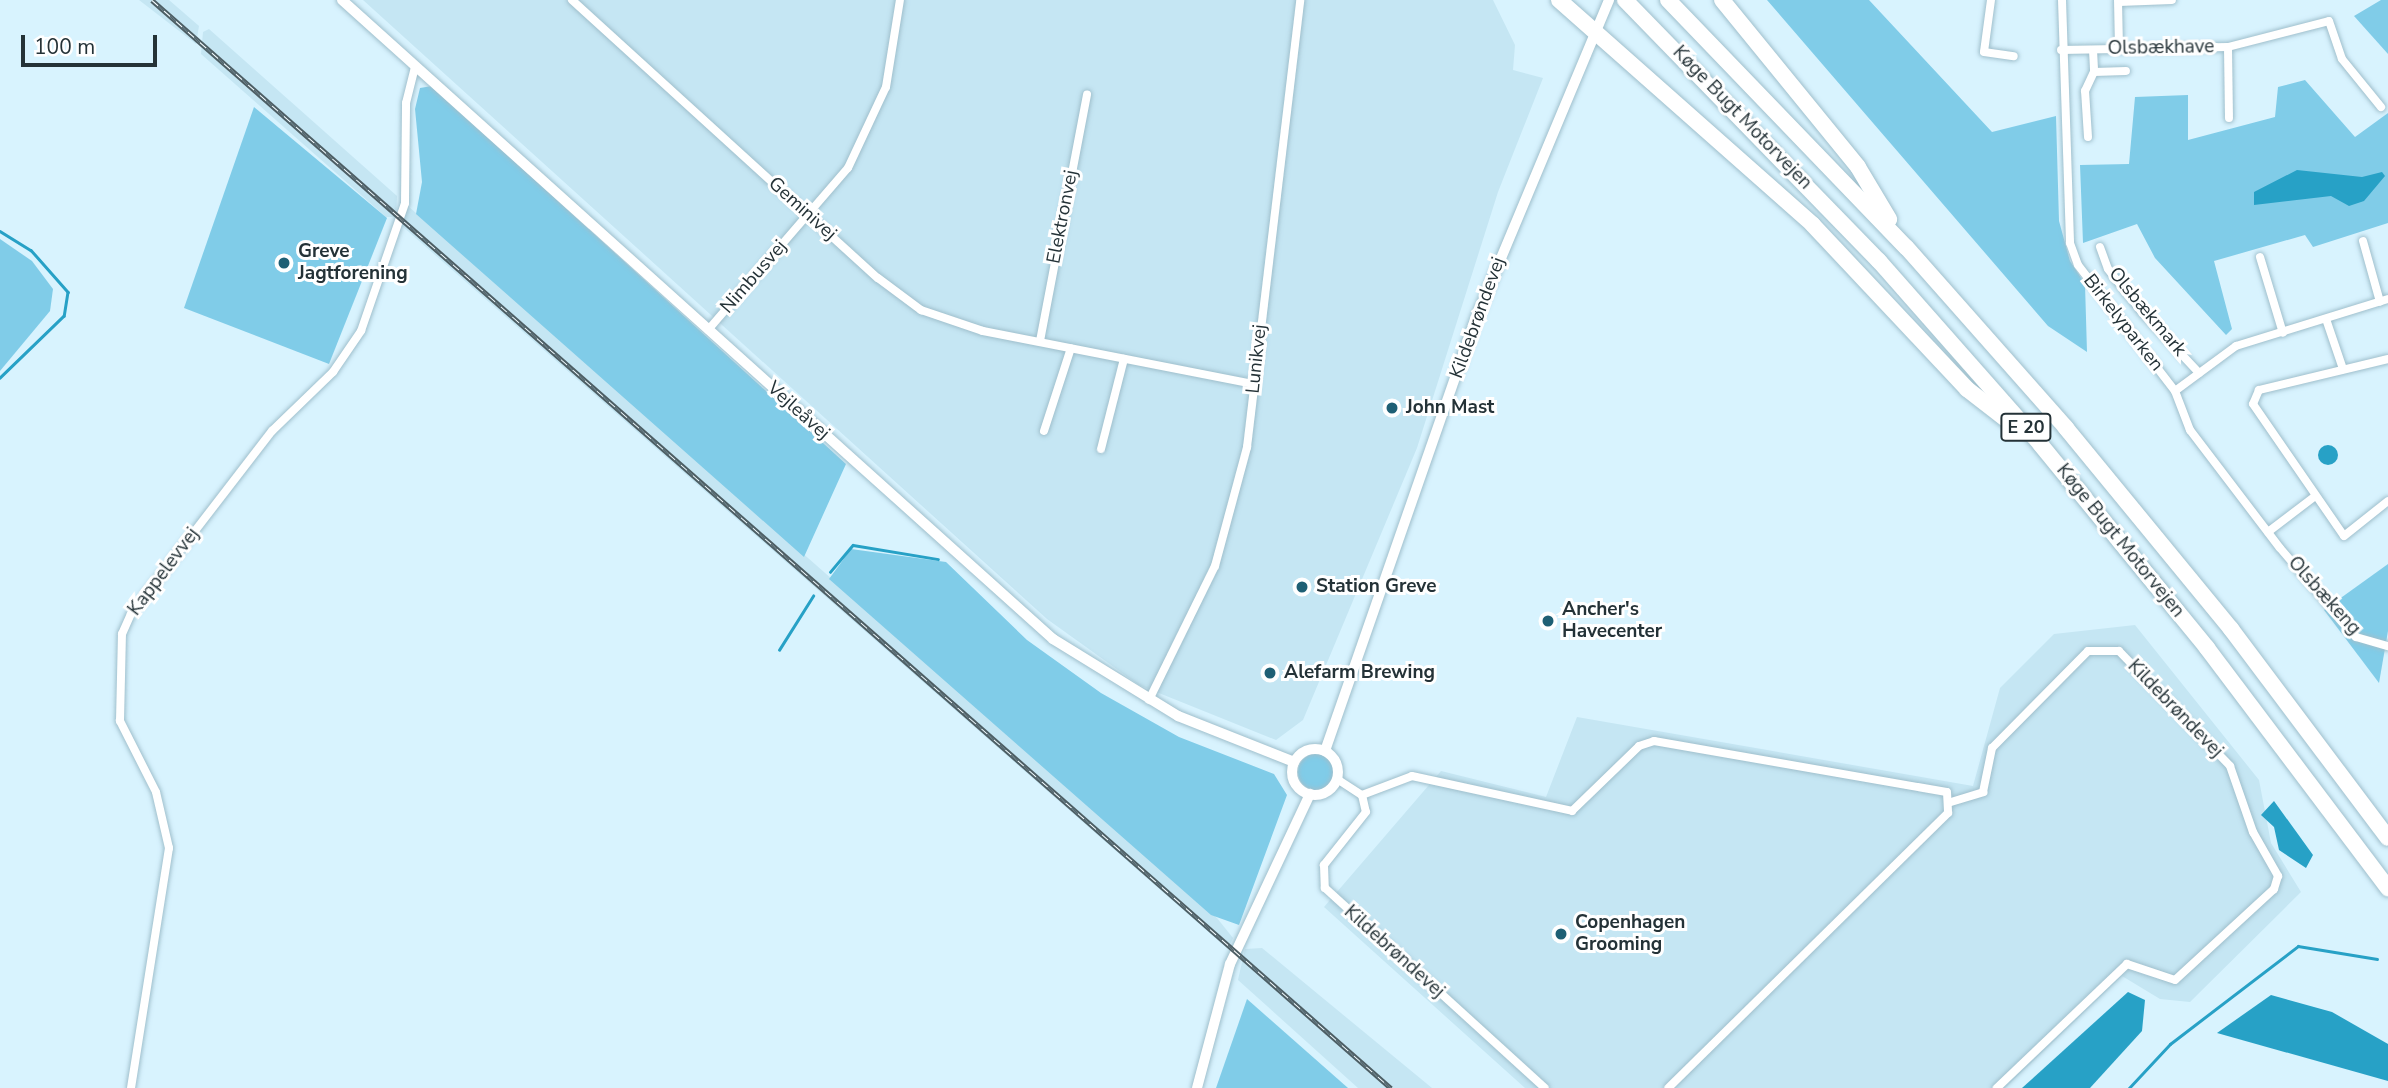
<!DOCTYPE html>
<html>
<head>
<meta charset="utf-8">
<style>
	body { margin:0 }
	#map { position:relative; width:2388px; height:1088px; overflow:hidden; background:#d8f3fe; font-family:"Nunito Sans",sans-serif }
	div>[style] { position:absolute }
	.built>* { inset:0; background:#c5e6f3 }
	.green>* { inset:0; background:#80cce8 }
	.round { border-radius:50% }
	.water>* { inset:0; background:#27a1c6 }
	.stream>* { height:2.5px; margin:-1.25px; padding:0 1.25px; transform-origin:1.25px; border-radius:1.25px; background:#27a1c6 }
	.roads { filter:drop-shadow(0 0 2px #9fbfcc) drop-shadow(0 0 2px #9fbfcc) }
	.minor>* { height:8px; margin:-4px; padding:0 4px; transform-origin:4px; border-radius:4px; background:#fff }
	.tertiary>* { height:10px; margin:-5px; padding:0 5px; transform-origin:5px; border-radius:5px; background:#fff }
	.tertiary>.ring { margin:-5px; padding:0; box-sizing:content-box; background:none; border:10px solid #fff; border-radius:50% }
	.motorway>* { height:16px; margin:-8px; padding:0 8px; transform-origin:8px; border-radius:8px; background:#fff }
	.rail>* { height:5px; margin-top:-2.5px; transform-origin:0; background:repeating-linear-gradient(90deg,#fff 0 8px,#4d5e64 0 16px); box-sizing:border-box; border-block:2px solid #4d5e64 }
	.dots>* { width:19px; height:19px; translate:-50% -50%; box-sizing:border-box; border:4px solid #fff; border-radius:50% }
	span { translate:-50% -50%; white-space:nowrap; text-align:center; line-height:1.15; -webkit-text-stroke:6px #fff; paint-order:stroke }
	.shield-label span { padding:2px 5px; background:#fff; border:2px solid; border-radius:5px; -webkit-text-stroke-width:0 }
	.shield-label { font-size:18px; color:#243237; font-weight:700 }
	.street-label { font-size:19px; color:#243237 }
	.poi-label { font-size:19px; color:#243237; font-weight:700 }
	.left { translate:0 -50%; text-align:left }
	.scale { position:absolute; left:21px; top:35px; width:136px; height:32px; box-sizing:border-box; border:4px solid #243237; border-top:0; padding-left:9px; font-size:21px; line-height:24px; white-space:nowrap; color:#243237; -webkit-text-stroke:5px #fff; paint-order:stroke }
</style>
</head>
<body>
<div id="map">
	<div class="built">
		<i style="clip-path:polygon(139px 0,169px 0,199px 26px,196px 44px)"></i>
		<i style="clip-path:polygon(363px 0,1493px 0,1515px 45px,1513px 70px,1543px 78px,1498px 192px,1417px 448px,1303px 720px,1276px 740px,1139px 685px,1047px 619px)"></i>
		<i style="clip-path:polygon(209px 29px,397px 196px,396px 217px,386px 217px,201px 54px,203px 32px)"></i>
		<i style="clip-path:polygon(408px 206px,1217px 918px,1233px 938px,1228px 949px,402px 226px)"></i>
		<i style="clip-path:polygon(2135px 625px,2259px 780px,2271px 843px,2301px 892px,2190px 1002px,2160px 999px,2122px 976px,2005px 1088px,1525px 1088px,1324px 907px,1441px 771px,1546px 797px,1577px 717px,1973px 786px,2000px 688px,2054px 634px)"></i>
		<i style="clip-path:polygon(1262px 948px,1432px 1088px,1358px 1088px,1238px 980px,1245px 949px)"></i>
	</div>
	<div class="green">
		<i style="clip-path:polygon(1767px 0,1869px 0,1992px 132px,2056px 116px,2059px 221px,2070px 261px,2085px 284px,2087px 352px,2048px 326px)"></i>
		<i style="clip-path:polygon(2381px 0,2388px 0,2388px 54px,2354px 16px)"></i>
		<i style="clip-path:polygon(2305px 80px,2355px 137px,2388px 113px,2388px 223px,2313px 247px,2305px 235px,2214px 261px,2232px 329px,2226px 335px,2155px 258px,2137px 224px,2083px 243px,2080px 165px,2129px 164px,2135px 97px,2188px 95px,2188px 140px,2275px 117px,2278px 87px)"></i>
		<i style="clip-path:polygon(432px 86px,846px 464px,804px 557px,416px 214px,422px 182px,415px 109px,420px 88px)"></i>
		<i style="clip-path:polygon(254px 107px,387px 218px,329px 364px,184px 308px)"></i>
		<i style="clip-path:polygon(0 239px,32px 261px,53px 289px,50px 311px,0 371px)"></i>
		<i style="clip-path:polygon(851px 549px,946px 562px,1027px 640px,1101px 693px,1179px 737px,1274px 774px,1287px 795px,1239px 925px,1211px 915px,829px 579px)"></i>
		<i style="clip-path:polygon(2388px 564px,2388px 631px,2379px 683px,2324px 610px)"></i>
		<i class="round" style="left:1298px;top:754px;width:36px;height:36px"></i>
		<i style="clip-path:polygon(1247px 999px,1348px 1088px,1216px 1088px)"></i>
	</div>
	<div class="water">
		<i style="clip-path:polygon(2297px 170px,2362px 177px,2382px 172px,2385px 176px,2364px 201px,2349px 206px,2331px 196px,2254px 205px,2254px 192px)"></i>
		<i class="round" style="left:2318px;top:445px;width:20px;height:20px"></i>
		<i style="clip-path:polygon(2274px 801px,2313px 855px,2306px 868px,2279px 850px,2274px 827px,2261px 815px)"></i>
		<i style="clip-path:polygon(2128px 992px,2145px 1000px,2142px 1031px,2090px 1088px,2022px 1088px)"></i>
		<i style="clip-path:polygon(2271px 995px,2332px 1012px,2388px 1044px,2388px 1081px,2217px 1033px)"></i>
	</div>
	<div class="stream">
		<i style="left:0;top:231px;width:36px;rotate:32deg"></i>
		<i style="left:31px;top:250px;width:56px;rotate:48.6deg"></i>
		<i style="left:68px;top:292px;width:24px;rotate:99deg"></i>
		<i style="left:64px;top:316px;width:89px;rotate:135.9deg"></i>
		<i style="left:830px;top:572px;width:35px;rotate:-50deg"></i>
		<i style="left:853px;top:545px;width:86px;rotate:9.4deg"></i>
		<i style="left:779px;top:650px;width:64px;rotate:-57.8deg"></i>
		<i style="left:2129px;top:1088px;width:60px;rotate:-47deg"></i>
		<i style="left:2170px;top:1044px;width:161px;rotate:-37.4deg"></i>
		<i style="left:2298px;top:946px;width:80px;rotate:9.3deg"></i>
	</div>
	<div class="roads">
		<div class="minor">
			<i style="left:572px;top:0;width:413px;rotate:42.3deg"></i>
			<i style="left:878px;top:278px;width:54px;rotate:36.7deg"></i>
			<i style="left:921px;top:310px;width:65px;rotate:18.7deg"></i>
			<i style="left:983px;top:331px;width:276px;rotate:11.1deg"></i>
			<i style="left:1991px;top:0;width:52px;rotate:97.7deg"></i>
			<i style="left:1984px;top:52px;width:30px;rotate:8deg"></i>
			<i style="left:2062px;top:0;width:243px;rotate:88.1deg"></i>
			<i style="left:2070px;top:243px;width:23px;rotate:70deg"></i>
			<i style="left:2078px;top:265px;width:159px;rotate:52.4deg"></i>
			<i style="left:2175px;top:391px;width:42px;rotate:69deg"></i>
			<i style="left:2190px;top:430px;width:148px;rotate:52.7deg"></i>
			<i style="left:2280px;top:548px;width:117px;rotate:49.5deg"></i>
			<i style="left:2356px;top:637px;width:33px;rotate:16deg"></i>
			<i style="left:2118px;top:0;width:49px;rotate:88.8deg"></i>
			<i style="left:2119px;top:2px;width:53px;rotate:-2.2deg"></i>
			<i style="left:2228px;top:47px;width:71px;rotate:89.2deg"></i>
			<i style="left:2061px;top:50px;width:167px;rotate:-1deg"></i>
			<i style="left:2228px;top:47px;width:104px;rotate:-14.4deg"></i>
			<i style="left:2329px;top:21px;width:40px;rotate:71.1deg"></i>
			<i style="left:2342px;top:59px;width:62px;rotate:50.9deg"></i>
			<i style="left:2093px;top:50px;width:22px;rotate:87deg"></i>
			<i style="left:2088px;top:137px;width:46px;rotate:-93.7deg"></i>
			<i style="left:2085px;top:91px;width:21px;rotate:-65deg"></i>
			<i style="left:2094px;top:72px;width:32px;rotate:-2deg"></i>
			<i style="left:2363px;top:241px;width:63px;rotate:74.4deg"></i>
			<i style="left:2100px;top:247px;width:23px;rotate:70deg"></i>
			<i style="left:2108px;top:269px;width:53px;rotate:51.8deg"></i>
			<i style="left:2141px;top:311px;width:85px;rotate:46.9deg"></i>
			<i style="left:2260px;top:257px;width:79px;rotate:73.2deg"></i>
			<i style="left:2326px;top:319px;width:53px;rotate:71.2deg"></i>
			<i style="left:708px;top:330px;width:214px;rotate:-49.2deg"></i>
			<i style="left:848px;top:168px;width:89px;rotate:-64.9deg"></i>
			<i style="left:886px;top:87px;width:88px;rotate:-80.9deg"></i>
			<i style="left:1040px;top:341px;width:251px;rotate:-79.2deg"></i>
			<i style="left:2388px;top:359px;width:133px;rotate:166.5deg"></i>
			<i style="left:2259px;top:390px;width:15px;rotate:113deg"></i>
			<i style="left:2253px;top:404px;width:160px;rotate:55.4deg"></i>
			<i style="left:2344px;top:536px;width:56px;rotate:-38.5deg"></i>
			<i style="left:2175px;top:391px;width:76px;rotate:-36.4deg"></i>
			<i style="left:2236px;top:346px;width:159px;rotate:-17.2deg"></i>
			<i style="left:1044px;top:431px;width:87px;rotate:-72deg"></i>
			<i style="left:1101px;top:449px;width:93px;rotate:-75.7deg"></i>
			<i style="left:2268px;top:532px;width:58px;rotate:-37.3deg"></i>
			<i style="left:1149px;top:700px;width:149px;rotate:-63.8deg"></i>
			<i style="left:1215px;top:566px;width:123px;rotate:-74.9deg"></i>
			<i style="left:1247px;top:447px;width:450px;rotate:-83.2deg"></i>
			<i style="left:1337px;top:779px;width:30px;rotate:33deg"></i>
			<i style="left:1362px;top:795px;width:17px;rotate:77deg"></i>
			<i style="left:1366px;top:812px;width:68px;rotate:128.4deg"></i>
			<i style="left:1324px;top:865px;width:23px;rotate:88deg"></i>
			<i style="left:1325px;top:888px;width:297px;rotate:42.3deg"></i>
			<i style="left:1362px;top:795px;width:53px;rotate:-20.8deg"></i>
			<i style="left:1412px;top:776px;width:164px;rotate:12.3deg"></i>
			<i style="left:1572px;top:811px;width:93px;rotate:-44.1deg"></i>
			<i style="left:1639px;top:746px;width:16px;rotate:-18deg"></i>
			<i style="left:1654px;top:741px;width:297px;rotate:9.9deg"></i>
			<i style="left:1947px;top:792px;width:21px;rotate:87deg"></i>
			<i style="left:1948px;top:813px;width:392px;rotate:135.5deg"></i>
			<i style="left:1951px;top:802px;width:34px;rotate:-17deg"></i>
			<i style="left:1983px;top:792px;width:45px;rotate:-78.4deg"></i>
			<i style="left:1992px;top:748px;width:136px;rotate:-45.3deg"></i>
			<i style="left:2088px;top:651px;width:31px"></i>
			<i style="left:2119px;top:651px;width:160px;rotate:46deg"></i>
			<i style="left:2230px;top:766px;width:70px;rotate:70.8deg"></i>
			<i style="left:2253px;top:832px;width:51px;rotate:60.4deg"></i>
			<i style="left:2278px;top:876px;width:14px;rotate:107deg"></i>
			<i style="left:2274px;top:889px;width:134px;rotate:137.4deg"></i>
			<i style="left:2175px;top:980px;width:51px;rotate:-161.6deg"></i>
			<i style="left:2127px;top:964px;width:180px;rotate:136.4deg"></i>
			<i style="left:131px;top:1088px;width:243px;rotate:-81deg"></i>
			<i style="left:169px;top:848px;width:57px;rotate:-103.1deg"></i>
			<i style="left:156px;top:792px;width:80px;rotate:-116.9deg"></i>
			<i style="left:120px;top:721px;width:87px;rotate:-88.7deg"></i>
			<i style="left:122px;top:634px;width:22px;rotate:-66deg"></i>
			<i style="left:131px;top:614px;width:231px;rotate:-52.4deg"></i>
			<i style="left:272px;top:431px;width:85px;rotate:-44deg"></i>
			<i style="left:333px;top:372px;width:50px;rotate:-55.7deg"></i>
			<i style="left:361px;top:331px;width:135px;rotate:-71deg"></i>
			<i style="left:405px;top:203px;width:100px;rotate:-89.4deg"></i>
			<i style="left:406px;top:103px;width:37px;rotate:-76deg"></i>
		</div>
		<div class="tertiary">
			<i style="left:342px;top:0;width:956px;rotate:41.95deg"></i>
			<i style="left:1053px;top:639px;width:147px;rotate:31.6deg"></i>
			<i style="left:1178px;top:716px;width:125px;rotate:21.6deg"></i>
			<i class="ring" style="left:1292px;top:749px;width:36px;height:36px"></i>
			<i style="left:1325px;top:751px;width:459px;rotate:-70.8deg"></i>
			<i style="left:1476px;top:318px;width:345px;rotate:-67.3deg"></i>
			<i style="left:1197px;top:1088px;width:128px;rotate:-75.1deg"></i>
			<i style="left:1230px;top:964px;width:188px;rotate:-64.8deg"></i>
		</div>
		<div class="motorway">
			<i style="left:1559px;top:0;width:339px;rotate:41.5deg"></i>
			<i style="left:1813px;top:225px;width:225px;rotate:46.8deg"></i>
			<i style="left:1967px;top:389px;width:62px;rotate:37.8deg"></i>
			<i style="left:1625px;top:0;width:364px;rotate:45.8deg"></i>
			<i style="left:1879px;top:261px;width:245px;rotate:48.6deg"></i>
			<i style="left:2041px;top:445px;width:262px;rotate:50.7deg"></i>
			<i style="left:2207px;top:648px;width:301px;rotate:53deg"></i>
			<i style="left:1668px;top:0;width:344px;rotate:46.1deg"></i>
			<i style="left:1907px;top:248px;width:240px;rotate:48.5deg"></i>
			<i style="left:2066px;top:428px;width:260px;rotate:50.6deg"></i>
			<i style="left:2231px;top:629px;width:261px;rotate:53.1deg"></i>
			<i style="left:1722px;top:0;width:215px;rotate:50.8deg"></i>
			<i style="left:1858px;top:167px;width:61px;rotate:59.2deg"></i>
		</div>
	</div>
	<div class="rail">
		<i style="left:152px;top:0;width:1649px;rotate:41.29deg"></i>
	</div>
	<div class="dots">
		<i style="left:284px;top:263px;background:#1e5f74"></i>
		<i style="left:1392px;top:408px;background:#1e5f74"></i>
		<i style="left:1302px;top:587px;background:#1e5f74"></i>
		<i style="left:1548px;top:621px;background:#1e5f74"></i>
		<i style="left:1270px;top:673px;background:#1e5f74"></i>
		<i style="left:1561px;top:934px;background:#1e5f74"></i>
	</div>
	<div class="shield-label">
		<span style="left:2026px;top:427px">E 20</span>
	</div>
	<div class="street-label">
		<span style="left:2161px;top:48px;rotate:-1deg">Olsbækhave</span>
		<span style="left:1742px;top:118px;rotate:46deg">Køge Bugt Motorvejen</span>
		<span style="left:802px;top:209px;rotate:42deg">Geminivej</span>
		<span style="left:1063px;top:217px;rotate:-79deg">Elektronvej</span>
		<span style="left:754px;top:277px;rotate:-49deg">Nimbusvej</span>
		<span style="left:2147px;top:312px;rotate:50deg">Olsbækmark</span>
		<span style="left:1478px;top:318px;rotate:-70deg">Kildebrøndevej</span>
		<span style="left:2123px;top:323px;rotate:52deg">Birkelyparken</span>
		<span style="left:1257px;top:359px;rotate:-84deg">Lunikvej</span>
		<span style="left:798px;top:411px;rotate:42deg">Vejleåvej</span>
		<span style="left:2120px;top:541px;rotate:51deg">Køge Bugt Motorvejen</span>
		<span style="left:164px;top:572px;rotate:-53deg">Kappelevvej</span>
		<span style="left:2324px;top:596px;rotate:48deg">Olsbækeng</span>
		<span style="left:2175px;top:709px;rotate:46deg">Kildebrøndevej</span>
		<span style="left:1394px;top:952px;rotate:42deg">Kildebrøndevej</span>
	</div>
	<div class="poi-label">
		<span class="left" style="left:298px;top:263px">Greve<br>Jagtforening</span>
		<span class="left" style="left:1406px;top:408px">John Mast</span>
		<span class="left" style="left:1316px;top:587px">Station Greve</span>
		<span class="left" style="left:1562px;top:621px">Ancher's<br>Havecenter</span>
		<span class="left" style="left:1284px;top:673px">Alefarm Brewing</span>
		<span class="left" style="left:1575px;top:934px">Copenhagen<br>Grooming</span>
	</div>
	<div class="scale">100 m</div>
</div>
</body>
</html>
